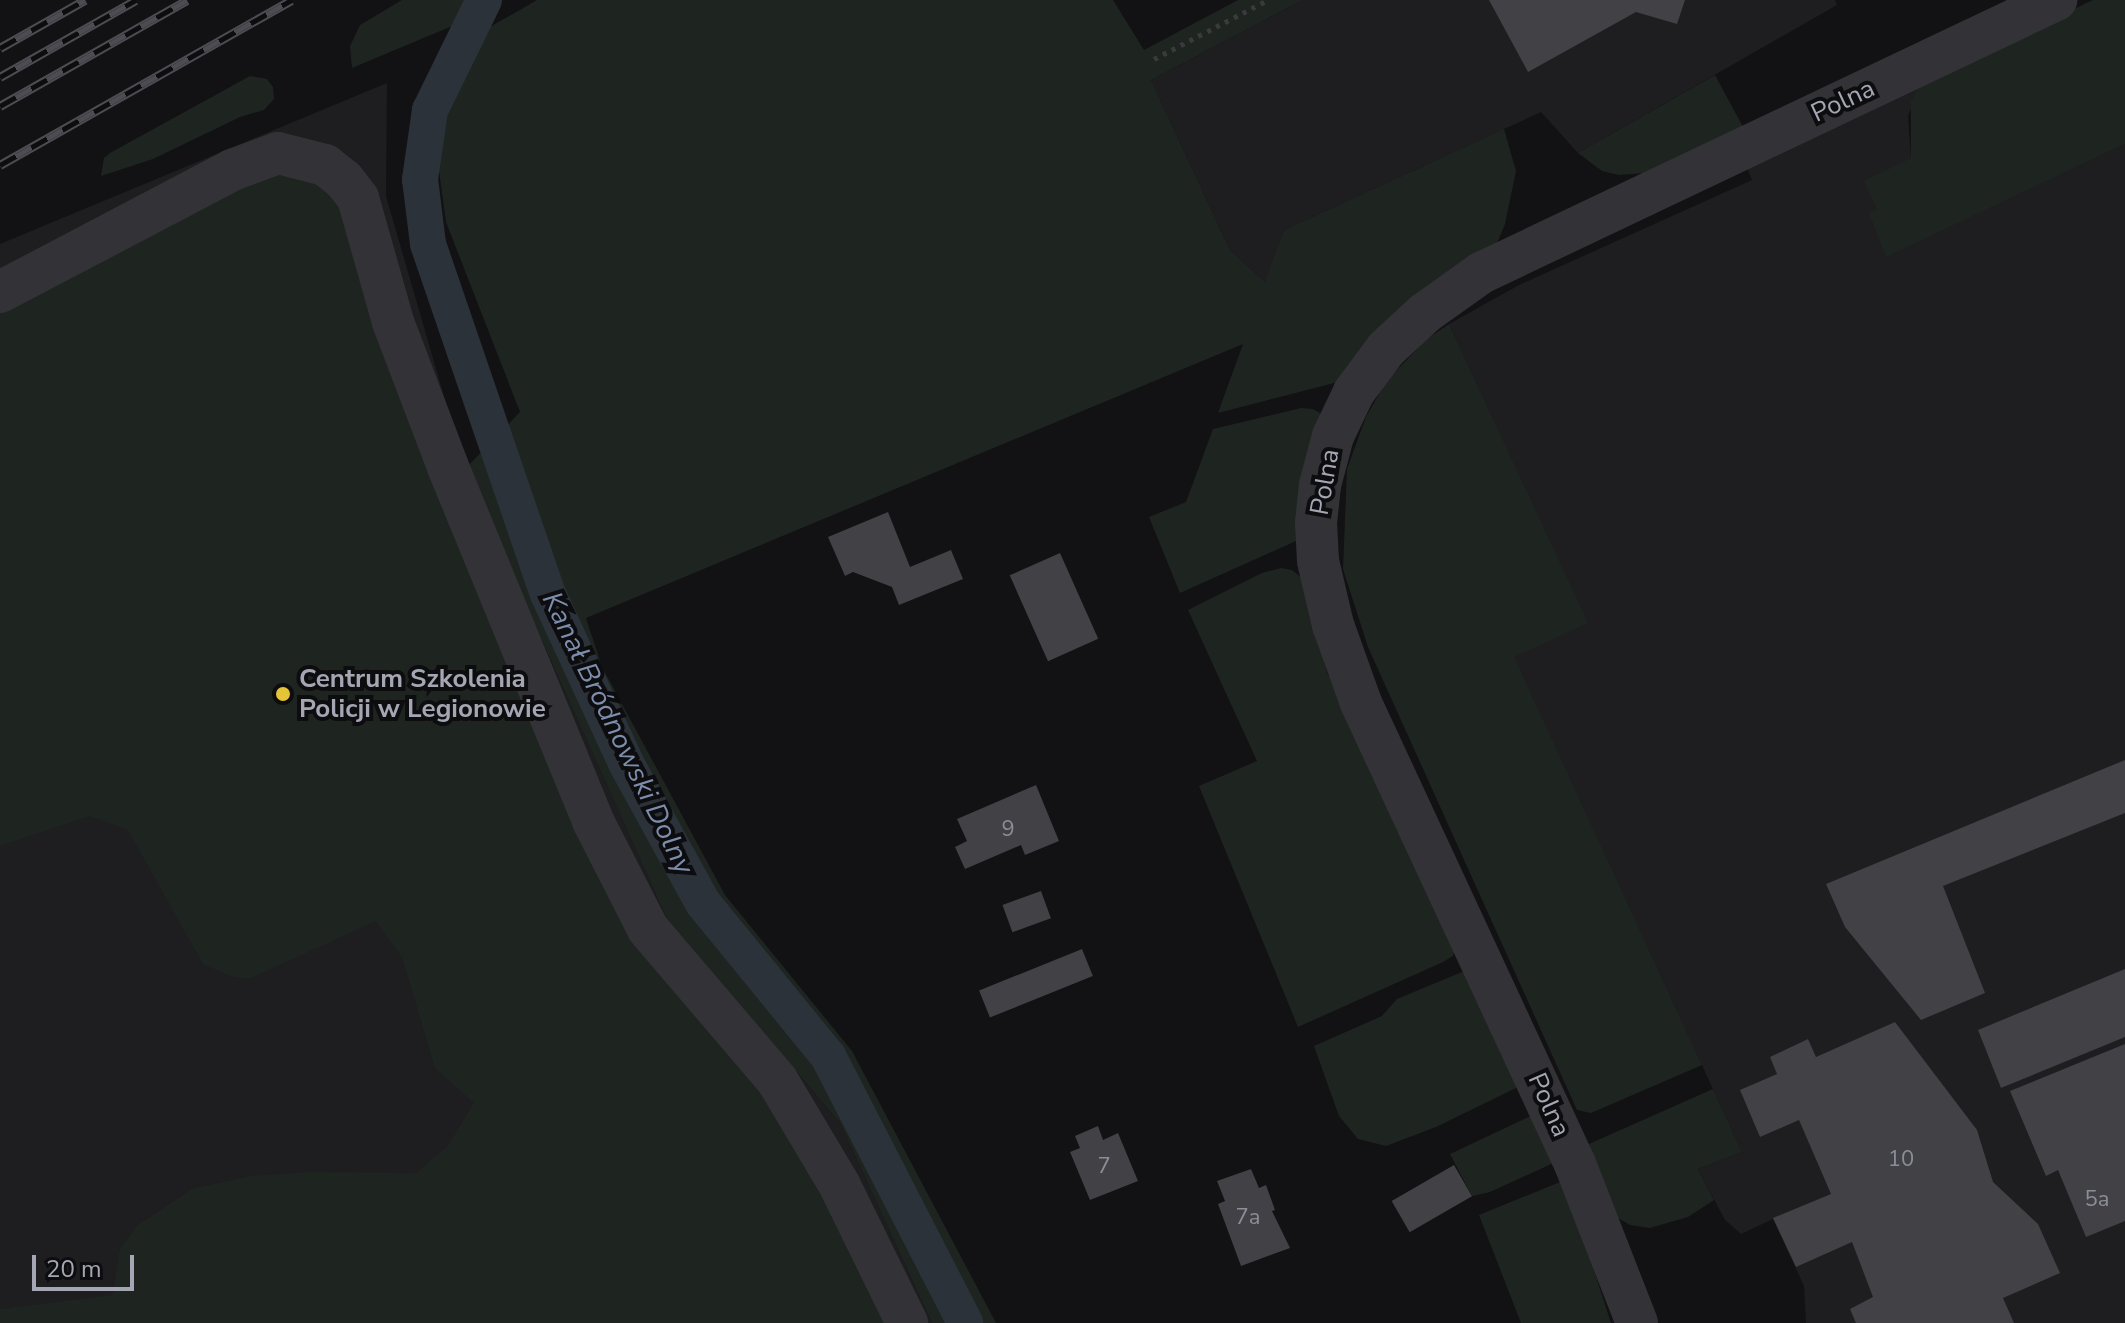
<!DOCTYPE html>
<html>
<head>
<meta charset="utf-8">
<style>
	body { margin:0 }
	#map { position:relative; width:2125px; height:1323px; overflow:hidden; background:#121113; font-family:"Nunito Sans",sans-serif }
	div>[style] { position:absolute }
	.built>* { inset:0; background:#1e1d20 }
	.green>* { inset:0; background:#1e2520 }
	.canal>* { height:36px; margin:-18px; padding:0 18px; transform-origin:18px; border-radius:18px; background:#2c323a }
	.building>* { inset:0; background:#414146; transform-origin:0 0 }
	.path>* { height:5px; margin-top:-2.5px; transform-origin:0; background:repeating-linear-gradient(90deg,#39393e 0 4px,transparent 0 10px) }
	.minor>* { height:42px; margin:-21px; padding:0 21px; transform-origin:21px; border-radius:21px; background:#333337 }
	.rail>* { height:9px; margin-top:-4.5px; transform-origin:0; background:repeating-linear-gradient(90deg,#0d0c0e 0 18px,#4c4c52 0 36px); box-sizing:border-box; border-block:2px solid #4c4c52 }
	.dots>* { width:22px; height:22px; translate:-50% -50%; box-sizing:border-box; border:4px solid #0d0c0e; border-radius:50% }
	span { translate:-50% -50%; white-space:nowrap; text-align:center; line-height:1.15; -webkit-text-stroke:8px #0d0c0e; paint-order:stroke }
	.number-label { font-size:22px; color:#8b8d98 }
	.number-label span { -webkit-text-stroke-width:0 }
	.street-label { font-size:26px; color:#a4a6b3 }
	.poi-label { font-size:26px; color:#a4a6b3; font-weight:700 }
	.left { translate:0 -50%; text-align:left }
	.water-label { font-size:28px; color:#7c8eac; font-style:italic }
	.scale { position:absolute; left:32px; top:1255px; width:102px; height:36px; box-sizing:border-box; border:4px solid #a4a6b3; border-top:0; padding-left:10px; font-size:24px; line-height:28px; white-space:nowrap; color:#a4a6b3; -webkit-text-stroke:6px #0d0c0e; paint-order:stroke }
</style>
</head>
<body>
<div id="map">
	<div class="built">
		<i style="clip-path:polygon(1303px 0,1835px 0,1837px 5px,1578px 153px,1541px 112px,1284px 230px,1266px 283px,1230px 250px,1151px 80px)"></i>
		<i style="clip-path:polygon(1923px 80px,1908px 116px,1911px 158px,1877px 210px,1870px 213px,1886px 256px,2125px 144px,2125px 1323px,1806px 1323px,1804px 1286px,1773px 1219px,1741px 1234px,1725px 1220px,1698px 1169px,1742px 1152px,1513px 656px,1587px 623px,1449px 324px,1519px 285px,1752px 180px,1743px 158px)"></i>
		<i style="clip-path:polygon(387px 83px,386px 196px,465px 469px,667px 919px,840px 1123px,932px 1323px,0 1323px,0 244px)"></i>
	</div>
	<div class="green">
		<i style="clip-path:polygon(402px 0,470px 0,470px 3px,457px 24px,352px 68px,350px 46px,360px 25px)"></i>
		<i style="clip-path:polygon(537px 0,1113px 0,1144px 50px,1238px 0,1303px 0,1151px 80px,1230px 250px,1265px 282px,1284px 230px,1504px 129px,1516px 171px,1505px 224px,1495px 248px,1342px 381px,1218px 413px,1243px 344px,586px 618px,602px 667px,725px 895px,852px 1051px,996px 1323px,932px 1323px,840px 1123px,667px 919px,465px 469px,520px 412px,446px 222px,437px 156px,439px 128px,452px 93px,483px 31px)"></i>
		<i style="clip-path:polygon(2093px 0,2125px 0,2125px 144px,1886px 257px,1869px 213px,1877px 209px,1864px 181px,1911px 158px,1911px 101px,1923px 80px)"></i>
		<i style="clip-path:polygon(1715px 75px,1743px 127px,1645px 173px,1619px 175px,1602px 171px,1578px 153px)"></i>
		<i style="clip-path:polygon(250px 76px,267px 79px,273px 87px,274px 99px,264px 110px,240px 117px,153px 159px,101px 176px,104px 158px,110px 153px)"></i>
		<i style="clip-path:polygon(262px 174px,328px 178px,507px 640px,899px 1323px,0 1323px,0 1309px,113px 1295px,120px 1248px,138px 1225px,192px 1189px,251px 1176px,311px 1172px,416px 1173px,448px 1146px,474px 1103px,435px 1068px,402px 957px,376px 921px,249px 979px,230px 976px,203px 964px,128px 830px,90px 816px,0 846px,0 311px)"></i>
		<i style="clip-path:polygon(1449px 324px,1588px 623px,1514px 657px,1702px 1065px,1591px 1113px,1577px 1110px,1368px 647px,1343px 569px,1347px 469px,1366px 417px,1387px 380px,1427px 339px)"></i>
		<i style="clip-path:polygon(1301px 408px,1313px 409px,1320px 413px,1321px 421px,1302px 533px,1296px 541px,1180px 593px,1149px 517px,1186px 502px,1213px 429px)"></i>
		<i style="clip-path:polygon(1281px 568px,1292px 570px,1302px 578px,1327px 672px,1455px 948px,1453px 956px,1443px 962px,1298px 1027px,1199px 786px,1257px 761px,1188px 610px,1262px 573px)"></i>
		<i style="clip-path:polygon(1462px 972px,1468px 974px,1517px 1083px,1516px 1088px,1436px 1127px,1386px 1146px,1358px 1139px,1339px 1116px,1314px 1046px,1382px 1016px,1397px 999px)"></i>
		<i style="clip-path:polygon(1713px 1089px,1742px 1152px,1698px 1169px,1714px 1200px,1688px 1217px,1650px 1228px,1630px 1225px,1613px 1215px,1589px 1144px)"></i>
		<i style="clip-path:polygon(1535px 1114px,1558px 1161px,1490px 1192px,1472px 1196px,1450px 1154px)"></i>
		<i style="clip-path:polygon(1565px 1180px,1611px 1323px,1521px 1323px,1479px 1215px)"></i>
	</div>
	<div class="canal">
		<i style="left:484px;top:0;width:123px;rotate:116.1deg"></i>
		<i style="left:430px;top:110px;width:70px;rotate:98.2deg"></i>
		<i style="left:420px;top:179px;width:65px;rotate:83deg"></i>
		<i style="left:428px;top:244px;width:370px;rotate:71.1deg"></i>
		<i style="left:548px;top:594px;width:186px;rotate:65.2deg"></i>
		<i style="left:626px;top:763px;width:160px;rotate:61.2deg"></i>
		<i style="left:703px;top:903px;width:198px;rotate:50.8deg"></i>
		<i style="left:828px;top:1056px;width:300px;rotate:62.8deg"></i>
	</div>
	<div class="building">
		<i style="clip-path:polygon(1489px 0,1685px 0,1677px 24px,1636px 12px,1528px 72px)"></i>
		<i style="clip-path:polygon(888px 512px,910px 567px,951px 550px,963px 579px,899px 605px,892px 587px,853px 572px,845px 576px,828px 537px)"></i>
		<i style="left:1060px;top:553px;width:94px;height:55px;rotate:66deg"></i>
		<i style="clip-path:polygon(2125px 760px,2125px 813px,1943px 886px,1985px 993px,1921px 1020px,1845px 927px,1826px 884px)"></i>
		<i style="clip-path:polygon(1036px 785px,1059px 841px,1025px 855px,1021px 845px,965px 869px,955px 847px,967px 841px,957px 819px)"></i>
		<i style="left:1041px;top:891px;width:29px;height:41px;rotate:70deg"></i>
		<i style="left:1082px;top:949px;width:29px;height:111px;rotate:68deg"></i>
		<i style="clip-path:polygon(2125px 969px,2125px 1037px,2001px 1088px,1978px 1030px)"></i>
		<i style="clip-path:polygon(1895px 1022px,1977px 1130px,1993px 1182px,2038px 1224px,2060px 1273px,2003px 1298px,2014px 1323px,1856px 1323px,1850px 1309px,1873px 1297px,1852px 1242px,1796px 1267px,1773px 1218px,1831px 1194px,1799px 1120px,1760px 1137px,1740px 1090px,1777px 1074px,1770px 1057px,1808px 1039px,1816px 1057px)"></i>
		<i style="clip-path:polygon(2125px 1044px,2125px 1221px,2086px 1237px,2058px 1170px,2046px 1176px,2010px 1091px)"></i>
		<i style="clip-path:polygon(1098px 1126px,1103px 1140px,1118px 1133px,1138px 1181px,1090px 1200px,1070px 1152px,1080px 1148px,1075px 1136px)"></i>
		<i style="left:1454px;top:1165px;width:36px;height:72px;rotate:60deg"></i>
		<i style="clip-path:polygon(1251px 1169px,1259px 1188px,1266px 1185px,1275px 1210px,1272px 1211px,1290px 1248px,1241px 1266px,1218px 1204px,1225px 1201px,1217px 1181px)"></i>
	</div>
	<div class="path">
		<i style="left:1154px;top:59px;width:128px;rotate:-27.4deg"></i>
	</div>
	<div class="minor">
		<i style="left:0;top:292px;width:262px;rotate:-27.7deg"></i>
		<i style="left:232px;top:170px;width:49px;rotate:-20.3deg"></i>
		<i style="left:278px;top:153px;width:49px;rotate:14.3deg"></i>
		<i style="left:325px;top:165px;width:24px;rotate:38deg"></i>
		<i style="left:344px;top:180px;width:23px;rotate:52deg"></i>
		<i style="left:358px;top:198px;width:129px;rotate:74.2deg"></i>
		<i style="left:393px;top:322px;width:155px;rotate:69.2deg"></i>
		<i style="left:448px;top:467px;width:383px;rotate:67.7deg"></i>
		<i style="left:593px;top:821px;width:121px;rotate:63deg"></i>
		<i style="left:648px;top:929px;width:199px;rotate:49.5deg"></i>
		<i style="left:777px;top:1080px;width:121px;rotate:59.2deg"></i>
		<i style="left:839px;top:1184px;width:155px;rotate:63.9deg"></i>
		<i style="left:1637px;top:1323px;width:171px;rotate:-111.3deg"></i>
		<i style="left:1575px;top:1164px;width:508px;rotate:-114.9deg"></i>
		<i style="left:1361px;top:703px;width:83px;rotate:-109.7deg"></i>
		<i style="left:1333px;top:625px;width:66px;rotate:-103.2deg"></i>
		<i style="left:1318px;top:561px;width:38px;rotate:-93deg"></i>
		<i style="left:1316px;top:523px;width:38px;rotate:-84deg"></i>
		<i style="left:1320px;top:485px;width:51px;rotate:-75.1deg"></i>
		<i style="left:1333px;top:436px;width:49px;rotate:-64.5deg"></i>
		<i style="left:1354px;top:392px;width:54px;rotate:-53.3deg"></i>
		<i style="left:1386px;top:349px;width:53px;rotate:-42.7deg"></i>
		<i style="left:1425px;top:313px;width:69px;rotate:-35.5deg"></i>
		<i style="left:1481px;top:273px;width:637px;rotate:-25.4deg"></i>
	</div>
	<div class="rail">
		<i style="left:0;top:48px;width:98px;rotate:-29.5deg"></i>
		<i style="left:0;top:77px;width:156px;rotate:-29.5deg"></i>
		<i style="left:0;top:106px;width:215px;rotate:-29.5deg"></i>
		<i style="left:0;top:165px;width:335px;rotate:-29.5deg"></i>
	</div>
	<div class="dots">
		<i style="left:283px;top:694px;background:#e5c537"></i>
	</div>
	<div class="number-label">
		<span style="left:1008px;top:830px">9</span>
		<span style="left:1901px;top:1160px">10</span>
		<span style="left:1104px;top:1167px">7</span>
		<span style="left:2097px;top:1200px">5a</span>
		<span style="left:1248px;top:1218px">7a</span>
	</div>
	<div class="street-label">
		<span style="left:1843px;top:101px;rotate:-25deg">Polna</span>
		<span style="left:1325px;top:482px;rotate:-80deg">Polna</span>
		<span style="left:1549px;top:1105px;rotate:66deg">Polna</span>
	</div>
	<div class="poi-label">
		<span class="left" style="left:299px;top:694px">Centrum Szkolenia<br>Policji w Legionowie</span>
	</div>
	<div class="water-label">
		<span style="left:618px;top:733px;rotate:64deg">Kanał Bródnowski Dolny</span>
	</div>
	<div class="scale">20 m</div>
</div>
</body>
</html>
